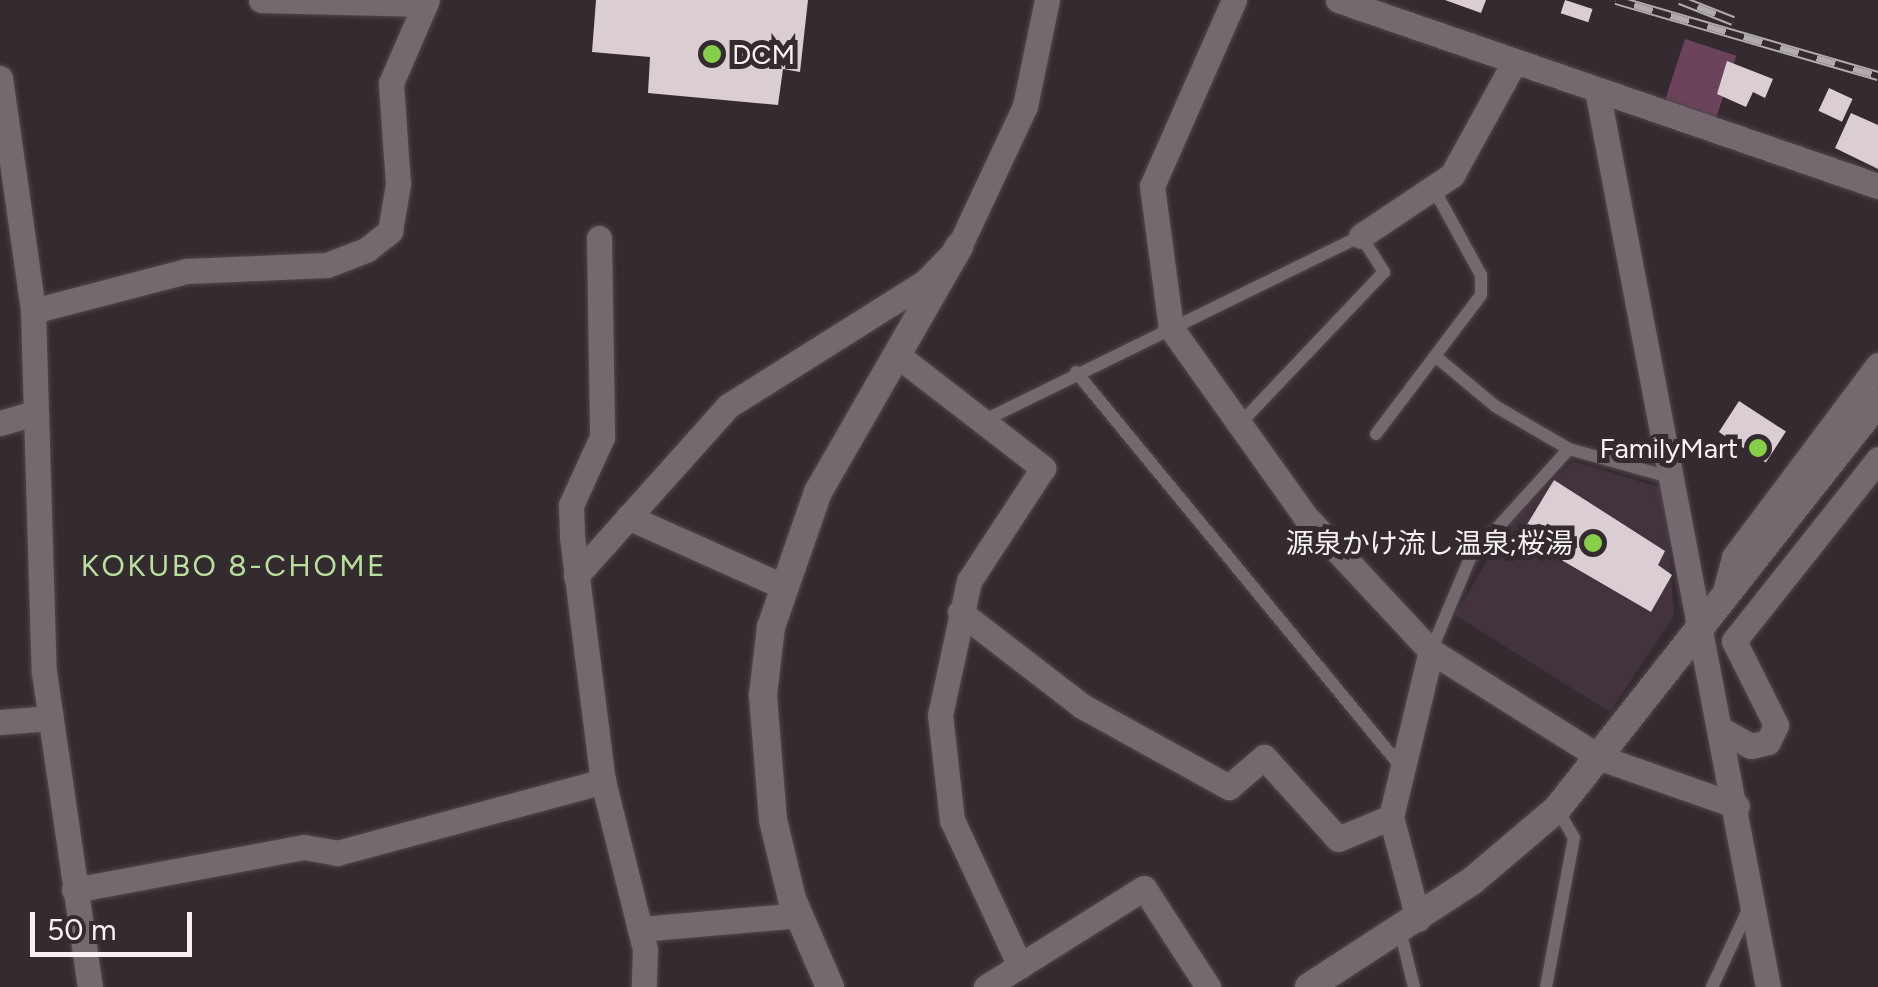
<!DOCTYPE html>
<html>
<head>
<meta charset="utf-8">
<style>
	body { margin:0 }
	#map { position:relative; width:1878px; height:987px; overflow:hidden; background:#342b30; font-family:Figtree,"Noto Sans JP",sans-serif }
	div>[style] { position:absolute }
	.built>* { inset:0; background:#42333c }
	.green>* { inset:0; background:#6b445c; transform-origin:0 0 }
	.building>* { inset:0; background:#daced4; transform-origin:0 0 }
	.roads { filter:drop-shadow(0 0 2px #50484d) drop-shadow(0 0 2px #50484d) }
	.service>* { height:12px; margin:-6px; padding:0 6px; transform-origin:6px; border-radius:6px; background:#74696f }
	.minor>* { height:25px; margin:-12.5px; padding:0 12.5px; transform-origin:12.5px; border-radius:12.5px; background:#74696f }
	.tertiary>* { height:28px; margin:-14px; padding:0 14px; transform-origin:14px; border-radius:14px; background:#74696f }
	.rail>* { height:10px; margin-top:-5px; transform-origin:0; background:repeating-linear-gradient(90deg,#342b30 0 19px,#b1aaae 0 38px); box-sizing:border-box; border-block:2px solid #b1aaae }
	.dots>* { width:28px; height:28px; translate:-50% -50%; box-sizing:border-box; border:5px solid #342b30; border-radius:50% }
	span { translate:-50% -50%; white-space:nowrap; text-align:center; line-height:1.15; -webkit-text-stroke:10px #342b30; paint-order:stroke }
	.poi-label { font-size:28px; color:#f7f1f4 }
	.left { translate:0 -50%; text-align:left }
	.right { translate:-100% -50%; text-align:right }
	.neighbourhood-label { font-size:30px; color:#b9e19d; letter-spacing:2.5px }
	.scale { position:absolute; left:30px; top:912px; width:162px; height:45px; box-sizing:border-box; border:5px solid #f7f1f4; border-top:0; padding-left:12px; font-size:30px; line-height:35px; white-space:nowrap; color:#f7f1f4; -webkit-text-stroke:8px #342b30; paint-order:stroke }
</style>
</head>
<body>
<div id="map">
	<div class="built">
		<i style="clip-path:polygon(1572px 461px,1665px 489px,1674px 616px,1610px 712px,1455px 615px,1505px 530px)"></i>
	</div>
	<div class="green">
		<i style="left:1685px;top:39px;width:54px;height:66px;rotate:18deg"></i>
	</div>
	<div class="building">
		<i style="clip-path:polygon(596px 0,808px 0,800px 72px,783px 69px,778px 105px,648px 93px,650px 57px,592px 52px)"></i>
		<i style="clip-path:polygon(1445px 0,1486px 0,1481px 13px)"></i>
		<i style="left:1565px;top:0;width:29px;height:14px;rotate:18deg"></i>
		<i style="clip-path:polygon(1727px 61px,1773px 79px,1765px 98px,1753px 92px,1746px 107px,1717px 94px)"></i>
		<i style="left:1829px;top:88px;width:26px;height:25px;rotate:25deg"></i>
		<i style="clip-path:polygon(1851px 113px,1878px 125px,1878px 169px,1835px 148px)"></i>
		<i style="left:1739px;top:401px;width:56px;height:37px;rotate:33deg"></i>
		<i style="clip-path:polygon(1554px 480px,1665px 551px,1658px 565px,1672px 575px,1651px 612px,1520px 536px)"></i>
	</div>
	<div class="roads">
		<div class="service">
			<i style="left:1435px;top:356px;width:78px;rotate:39.8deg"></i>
			<i style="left:1495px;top:406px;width:86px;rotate:30.2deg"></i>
			<i style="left:1076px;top:372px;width:513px;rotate:50.54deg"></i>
			<i style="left:983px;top:421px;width:421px;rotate:-26.1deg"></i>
			<i style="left:1361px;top:236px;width:43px;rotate:57.4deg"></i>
			<i style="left:1384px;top:272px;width:214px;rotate:133.5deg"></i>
			<i style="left:1376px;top:434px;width:174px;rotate:-52.9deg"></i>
			<i style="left:1481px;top:295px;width:20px;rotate:-90deg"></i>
			<i style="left:1481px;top:275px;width:96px;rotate:-118.7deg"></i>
			<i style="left:1431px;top:651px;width:101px;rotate:-67.2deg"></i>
			<i style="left:1470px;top:558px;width:147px;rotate:-47.8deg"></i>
			<i style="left:1569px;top:449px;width:108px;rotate:15.6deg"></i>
			<i style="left:1400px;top:930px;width:59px;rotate:76.2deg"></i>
			<i style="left:1546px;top:987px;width:152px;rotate:-79.4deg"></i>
			<i style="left:1574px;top:838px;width:34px;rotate:-120deg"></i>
			<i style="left:1712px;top:987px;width:87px;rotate:-64.9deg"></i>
		</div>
		<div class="minor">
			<i style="left:261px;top:0;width:164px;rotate:1.4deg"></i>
			<i style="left:1234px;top:0;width:203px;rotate:113.8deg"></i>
			<i style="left:1152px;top:186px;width:143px;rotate:82.4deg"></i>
			<i style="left:1171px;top:328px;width:231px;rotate:54.5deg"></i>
			<i style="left:1305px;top:516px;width:185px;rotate:47deg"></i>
			<i style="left:1431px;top:651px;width:201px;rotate:32.2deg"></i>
			<i style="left:1601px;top:758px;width:144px;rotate:19.4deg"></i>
			<i style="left:1338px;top:0;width:571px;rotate:19.01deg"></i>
			<i style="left:0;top:78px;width:235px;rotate:81.9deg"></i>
			<i style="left:33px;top:311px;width:361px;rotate:88.3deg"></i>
			<i style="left:44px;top:672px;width:318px;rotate:81.7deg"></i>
			<i style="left:1597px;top:90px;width:913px;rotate:79.21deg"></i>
			<i style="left:1361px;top:236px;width:110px;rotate:-33.8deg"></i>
			<i style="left:1452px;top:175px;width:130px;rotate:-61.1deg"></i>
			<i style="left:599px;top:238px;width:199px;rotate:89.1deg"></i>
			<i style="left:602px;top:437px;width:75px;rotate:114.5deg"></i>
			<i style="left:571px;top:505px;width:32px;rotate:88deg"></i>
			<i style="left:572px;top:537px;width:246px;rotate:82.8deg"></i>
			<i style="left:603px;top:781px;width:174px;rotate:76deg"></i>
			<i style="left:645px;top:950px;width:37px;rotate:92deg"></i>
			<i style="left:33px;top:311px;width:159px;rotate:-14.6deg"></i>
			<i style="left:187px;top:271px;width:140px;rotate:-2.5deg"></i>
			<i style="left:327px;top:265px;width:42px;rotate:-21deg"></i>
			<i style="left:366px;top:250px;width:31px;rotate:-38deg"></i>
			<i style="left:390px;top:231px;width:48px;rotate:-80.3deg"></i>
			<i style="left:398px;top:184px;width:101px;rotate:-94deg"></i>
			<i style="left:391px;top:83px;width:90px;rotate:-66.6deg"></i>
			<i style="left:897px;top:355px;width:185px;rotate:37.7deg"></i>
			<i style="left:1043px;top:468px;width:135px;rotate:123.2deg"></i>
			<i style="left:969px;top:581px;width:137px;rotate:102.2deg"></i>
			<i style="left:940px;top:715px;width:106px;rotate:83.5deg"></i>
			<i style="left:952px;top:820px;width:161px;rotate:65deg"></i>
			<i style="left:0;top:423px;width:37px;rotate:-16deg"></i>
			<i style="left:628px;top:517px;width:169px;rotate:24.1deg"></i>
			<i style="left:576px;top:576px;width:228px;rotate:-48.2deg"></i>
			<i style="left:728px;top:406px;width:233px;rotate:-32.2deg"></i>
			<i style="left:925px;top:282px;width:49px;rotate:-45.8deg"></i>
			<i style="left:959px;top:247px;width:156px;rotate:-64.9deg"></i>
			<i style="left:1025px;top:106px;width:108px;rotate:-78.3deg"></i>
			<i style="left:1724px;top:595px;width:39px;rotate:-75deg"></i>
			<i style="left:1734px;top:557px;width:240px;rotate:-53.1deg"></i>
			<i style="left:960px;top:612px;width:154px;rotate:37.6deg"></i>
			<i style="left:1082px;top:706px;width:168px;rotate:28.9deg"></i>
			<i style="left:1229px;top:787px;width:46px;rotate:-40.6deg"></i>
			<i style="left:1264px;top:757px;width:110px;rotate:47.9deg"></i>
			<i style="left:1338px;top:839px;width:57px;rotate:-22.5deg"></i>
			<i style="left:0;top:722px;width:51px;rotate:-4.5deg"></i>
			<i style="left:1720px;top:729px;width:35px;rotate:29deg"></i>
			<i style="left:1751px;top:746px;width:17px;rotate:-13deg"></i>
			<i style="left:1768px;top:742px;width:19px;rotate:-65deg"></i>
			<i style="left:1776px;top:725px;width:94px;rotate:-116.6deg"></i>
			<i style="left:1734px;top:641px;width:232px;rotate:-51.6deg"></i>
			<i style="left:74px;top:890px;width:234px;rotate:-10.6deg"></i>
			<i style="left:304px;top:847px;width:34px;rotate:10deg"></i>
			<i style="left:337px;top:853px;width:276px;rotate:-15.1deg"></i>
			<i style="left:1418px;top:919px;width:106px;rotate:-104.8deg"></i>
			<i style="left:1391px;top:817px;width:171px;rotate:-76.5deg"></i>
			<i style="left:640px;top:929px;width:160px;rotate:-5deg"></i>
			<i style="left:986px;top:987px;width:186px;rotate:-32.1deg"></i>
			<i style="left:1144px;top:888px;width:118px;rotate:57.1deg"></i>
		</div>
		<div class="tertiary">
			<i style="left:830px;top:987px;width:96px;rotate:-113.4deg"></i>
			<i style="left:792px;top:899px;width:81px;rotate:-103.5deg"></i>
			<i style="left:773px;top:820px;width:125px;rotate:-94.6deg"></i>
			<i style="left:763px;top:695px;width:68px;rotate:-83.3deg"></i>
			<i style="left:771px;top:627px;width:143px;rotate:-70.8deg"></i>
			<i style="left:818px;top:492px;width:283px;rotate:-60.1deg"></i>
			<i style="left:1309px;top:987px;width:194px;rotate:-33deg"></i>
			<i style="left:1472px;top:881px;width:111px;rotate:-40.3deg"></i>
			<i style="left:1557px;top:809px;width:518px;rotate:-51.74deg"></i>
		</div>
	</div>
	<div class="rail">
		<i style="left:1616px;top:0;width:273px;rotate:16.2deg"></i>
		<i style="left:1680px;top:0;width:57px;rotate:21.6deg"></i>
	</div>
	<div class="dots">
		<i style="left:712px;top:54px;background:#88cf49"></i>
		<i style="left:1758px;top:448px;background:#88cf49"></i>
		<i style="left:1593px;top:543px;background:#88cf49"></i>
	</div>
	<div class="poi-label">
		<span class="left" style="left:732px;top:54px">DCM</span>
		<span class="right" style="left:1738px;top:448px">FamilyMart</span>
		<span class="right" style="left:1573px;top:543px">源泉かけ流し温泉;桜湯</span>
	</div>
	<div class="neighbourhood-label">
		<span style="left:234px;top:566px">KOKUBO 8-CHOME</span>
	</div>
	<div class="scale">50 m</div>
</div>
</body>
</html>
